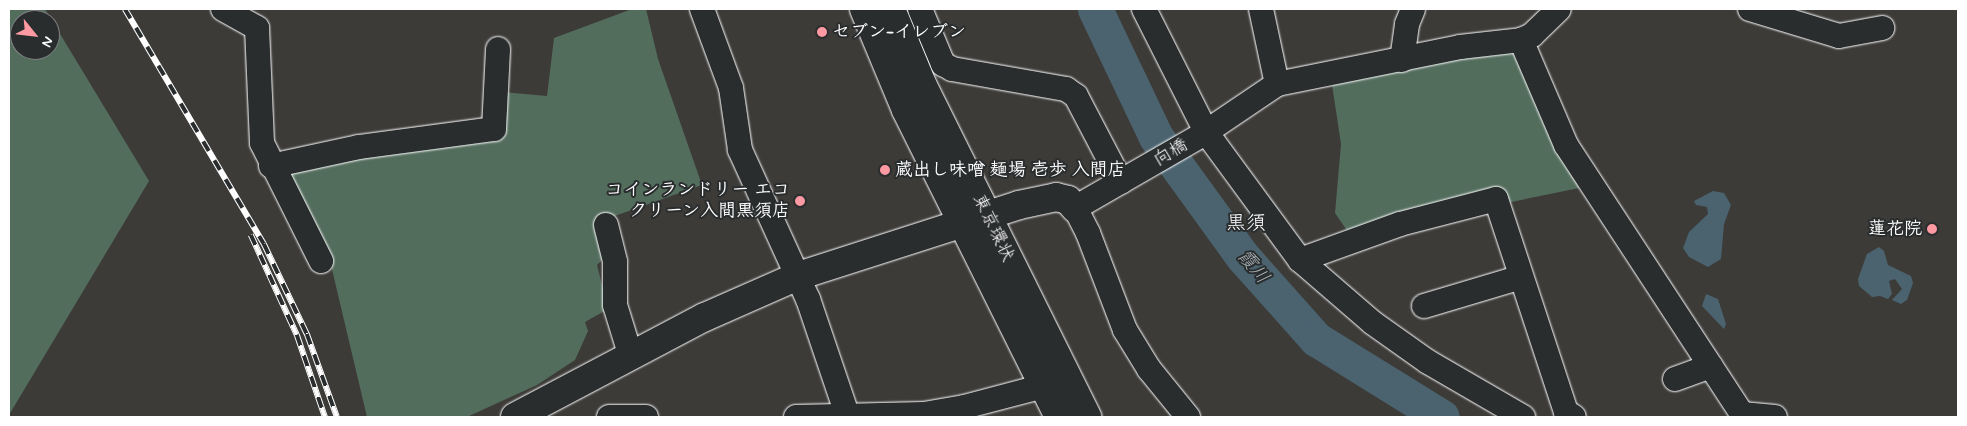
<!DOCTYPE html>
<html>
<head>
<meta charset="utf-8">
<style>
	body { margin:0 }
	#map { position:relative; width:1967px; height:426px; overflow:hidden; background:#3d3b38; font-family:Mynerve,"Klee One",sans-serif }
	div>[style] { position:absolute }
	.green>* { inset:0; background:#536d5d }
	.water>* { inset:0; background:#4a636f }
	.river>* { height:35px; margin:-17.5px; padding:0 17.5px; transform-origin:17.5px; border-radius:17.5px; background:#4a636f }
	.roads { filter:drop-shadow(0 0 1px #fff) drop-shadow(0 0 1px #fff) }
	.minor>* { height:24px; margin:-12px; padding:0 12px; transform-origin:12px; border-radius:12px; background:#2a2d2e }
	.tertiary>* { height:28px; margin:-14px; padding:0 14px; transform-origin:14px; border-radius:14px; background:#2a2d2e }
	.trunk>* { height:28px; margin:-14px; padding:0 14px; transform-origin:14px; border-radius:14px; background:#2a2d2e }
	.rail>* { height:5.5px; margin-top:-2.75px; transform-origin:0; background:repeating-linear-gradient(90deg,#2a2d2e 0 11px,#fff 0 22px); box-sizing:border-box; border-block:1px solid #fff }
	.dots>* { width:14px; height:14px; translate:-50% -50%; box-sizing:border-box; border:2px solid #2a2d2e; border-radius:50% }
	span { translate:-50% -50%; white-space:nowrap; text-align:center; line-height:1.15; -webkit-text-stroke:4px #2a2d2e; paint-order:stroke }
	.poi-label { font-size:18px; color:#fff; font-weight:700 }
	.left { translate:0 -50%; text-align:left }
	.right { translate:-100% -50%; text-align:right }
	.street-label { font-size:18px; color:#fff }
	.water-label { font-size:19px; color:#aeb9be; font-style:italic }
	.quarter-label { font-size:20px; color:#fff }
	.frame { position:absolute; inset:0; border:10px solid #fff; pointer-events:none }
	.north { position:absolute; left:10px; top:10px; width:50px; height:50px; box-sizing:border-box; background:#2a2d2e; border:1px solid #7f8182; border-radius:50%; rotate:119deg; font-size:14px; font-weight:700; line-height:20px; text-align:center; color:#fff }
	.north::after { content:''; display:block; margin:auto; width:18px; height:22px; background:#ff9aa2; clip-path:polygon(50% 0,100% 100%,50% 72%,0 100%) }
</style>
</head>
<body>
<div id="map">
	<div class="green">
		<i style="clip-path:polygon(evenodd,9px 9px,45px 9px,149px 181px,9px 415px,9px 9px,20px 20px,50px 20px,50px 50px,20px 50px,20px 20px)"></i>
		<i style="clip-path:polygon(632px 9px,646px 9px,658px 59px,702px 185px,595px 223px,605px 257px,597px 265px,608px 309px,585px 322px,588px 331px,575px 360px,537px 385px,467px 417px,367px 417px,330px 261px,287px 170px,498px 133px,501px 92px,547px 96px,554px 38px)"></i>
		<i style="clip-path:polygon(1511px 47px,1584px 187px,1350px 235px,1335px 213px,1341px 144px,1331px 78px)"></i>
	</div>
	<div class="water">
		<i style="clip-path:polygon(1713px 191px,1724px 193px,1731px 205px,1724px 224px,1721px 259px,1708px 267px,1689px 257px,1683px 248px,1689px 232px,1708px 214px,1707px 207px,1696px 205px,1694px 201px)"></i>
		<i style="clip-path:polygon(1879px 247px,1884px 251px,1888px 265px,1911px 276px,1913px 283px,1907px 300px,1901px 304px,1892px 300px,1902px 289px,1895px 279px,1889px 281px,1892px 294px,1888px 299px,1880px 296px,1872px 297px,1859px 286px,1858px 279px,1867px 254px)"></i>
		<i style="clip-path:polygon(1706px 294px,1718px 299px,1726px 324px,1724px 329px,1702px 306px)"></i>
	</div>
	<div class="river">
		<i style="left:1095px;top:9px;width:142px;rotate:64.5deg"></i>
		<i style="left:1156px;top:137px;width:148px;rotate:54.1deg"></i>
		<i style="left:1243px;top:257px;width:110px;rotate:48.3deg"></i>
		<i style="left:1316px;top:339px;width:148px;rotate:31.8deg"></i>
	</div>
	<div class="roads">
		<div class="minor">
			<i style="left:223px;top:9px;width:39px;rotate:29deg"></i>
			<i style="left:257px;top:28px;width:115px;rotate:87.5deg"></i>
			<i style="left:262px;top:143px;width:132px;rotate:63.4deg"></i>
			<i style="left:702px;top:9px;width:84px;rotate:69.8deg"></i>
			<i style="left:731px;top:88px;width:63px;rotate:81.7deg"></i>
			<i style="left:740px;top:150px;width:164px;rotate:65.5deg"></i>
			<i style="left:808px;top:299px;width:121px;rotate:71.3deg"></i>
			<i style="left:920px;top:9px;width:60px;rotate:67.3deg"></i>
			<i style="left:943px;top:64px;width:10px;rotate:29deg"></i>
			<i style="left:952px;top:69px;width:116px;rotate:10deg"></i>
			<i style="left:1066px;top:89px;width:12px;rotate:35deg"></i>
			<i style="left:1076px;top:96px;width:97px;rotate:62.4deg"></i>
			<i style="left:1144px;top:9px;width:138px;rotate:63.2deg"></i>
			<i style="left:1206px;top:132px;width:159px;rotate:53.7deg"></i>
			<i style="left:1300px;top:260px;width:96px;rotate:40.8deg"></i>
			<i style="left:1373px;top:323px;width:67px;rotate:35.3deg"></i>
			<i style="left:1428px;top:362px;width:110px;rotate:30.1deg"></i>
			<i style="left:1261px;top:9px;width:77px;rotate:78deg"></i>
			<i style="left:1750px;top:9px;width:93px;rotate:16.9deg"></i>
			<i style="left:1839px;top:36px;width:44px;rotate:-10.5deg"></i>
			<i style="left:1521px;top:40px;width:114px;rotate:66.8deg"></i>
			<i style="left:1566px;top:145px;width:325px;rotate:56.8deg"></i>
			<i style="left:1402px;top:60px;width:36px;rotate:-82deg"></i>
			<i style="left:1407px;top:24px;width:16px;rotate:-68deg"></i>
			<i style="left:271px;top:166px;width:90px;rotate:-12.2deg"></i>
			<i style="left:359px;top:147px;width:136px;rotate:-7.6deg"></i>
			<i style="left:494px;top:129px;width:80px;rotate:-87.1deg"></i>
			<i style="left:606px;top:225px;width:38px;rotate:76deg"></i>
			<i style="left:615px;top:262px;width:43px;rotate:90deg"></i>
			<i style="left:615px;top:305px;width:54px;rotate:72.9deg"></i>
			<i style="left:1300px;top:260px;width:106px;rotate:-19.8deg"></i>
			<i style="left:1400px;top:224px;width:99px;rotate:-14.6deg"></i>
			<i style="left:1496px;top:199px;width:224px;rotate:71.8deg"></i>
			<i style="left:1566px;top:412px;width:9px;rotate:32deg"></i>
			<i style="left:1424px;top:306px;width:101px;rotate:-16.6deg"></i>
			<i style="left:1675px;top:379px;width:38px;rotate:-20deg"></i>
			<i style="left:1742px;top:414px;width:33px;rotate:5deg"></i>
			<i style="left:609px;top:417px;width:37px"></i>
			<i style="left:796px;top:417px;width:128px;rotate:-1.3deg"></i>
			<i style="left:924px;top:414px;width:41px;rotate:-9.9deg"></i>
			<i style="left:964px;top:407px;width:83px;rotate:-14.7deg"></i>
			<i style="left:1188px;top:417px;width:62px;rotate:-129.1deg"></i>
			<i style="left:1149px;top:369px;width:46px;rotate:-121.6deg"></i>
			<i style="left:1125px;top:330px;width:104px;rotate:-110.9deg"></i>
			<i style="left:1088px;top:233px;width:28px;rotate:-117deg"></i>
			<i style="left:1075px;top:208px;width:144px;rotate:-29.9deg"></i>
			<i style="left:1200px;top:136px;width:93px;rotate:-34deg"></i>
			<i style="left:1277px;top:84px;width:187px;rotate:-11.4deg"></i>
			<i style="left:1460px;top:47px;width:61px;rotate:-6.5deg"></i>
			<i style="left:1521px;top:40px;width:12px;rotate:-24deg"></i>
			<i style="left:1532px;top:35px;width:37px;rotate:-44deg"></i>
		</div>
		<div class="tertiary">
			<i style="left:515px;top:417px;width:215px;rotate:-27.8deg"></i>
			<i style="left:705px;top:317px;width:102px;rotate:-23.8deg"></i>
			<i style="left:798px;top:276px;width:232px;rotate:-17.8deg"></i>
			<i style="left:1019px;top:205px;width:38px;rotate:-12deg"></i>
			<i style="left:1056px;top:197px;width:12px;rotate:14deg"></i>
			<i style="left:1068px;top:200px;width:11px;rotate:49deg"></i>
		</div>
		<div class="trunk">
			<i style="left:864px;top:9px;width:109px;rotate:67.4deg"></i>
			<i style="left:906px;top:110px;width:343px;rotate:63.5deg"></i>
			<i style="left:891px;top:9px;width:81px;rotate:67.5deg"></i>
			<i style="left:922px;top:84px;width:372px;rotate:63.6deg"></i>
		</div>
	</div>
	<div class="rail">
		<i style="left:125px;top:9px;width:273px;rotate:59.4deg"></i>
		<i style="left:264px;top:244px;width:100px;rotate:64.5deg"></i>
		<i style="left:307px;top:334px;width:88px;rotate:70.1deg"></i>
		<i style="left:251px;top:235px;width:110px;rotate:65.3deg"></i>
		<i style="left:297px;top:335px;width:87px;rotate:71.1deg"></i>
	</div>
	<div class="dots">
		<i style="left:822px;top:32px;background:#ff9aa2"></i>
		<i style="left:885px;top:170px;background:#ff9aa2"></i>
		<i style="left:800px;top:201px;background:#ff9aa2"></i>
		<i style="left:1932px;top:229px;background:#ff9aa2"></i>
	</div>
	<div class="poi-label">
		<span class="left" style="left:832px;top:32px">セブン-イレブン</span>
		<span class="left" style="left:895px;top:170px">蔵出し味噌 麺場 壱歩 入間店</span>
		<span class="right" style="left:790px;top:201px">コインランドリー エコ<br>クリーン入間黒須店</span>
		<span class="right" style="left:1922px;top:229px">蓮花院</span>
	</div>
	<div class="street-label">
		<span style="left:1171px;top:153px;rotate:-31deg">向橋</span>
		<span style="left:993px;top:228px;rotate:64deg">東京環状</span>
	</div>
	<div class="water-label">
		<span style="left:1253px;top:267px;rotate:50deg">霞川</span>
	</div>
	<div class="quarter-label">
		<span style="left:1246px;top:223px">黒須</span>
	</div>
	<div class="frame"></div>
	<div class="north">N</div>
</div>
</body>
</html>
